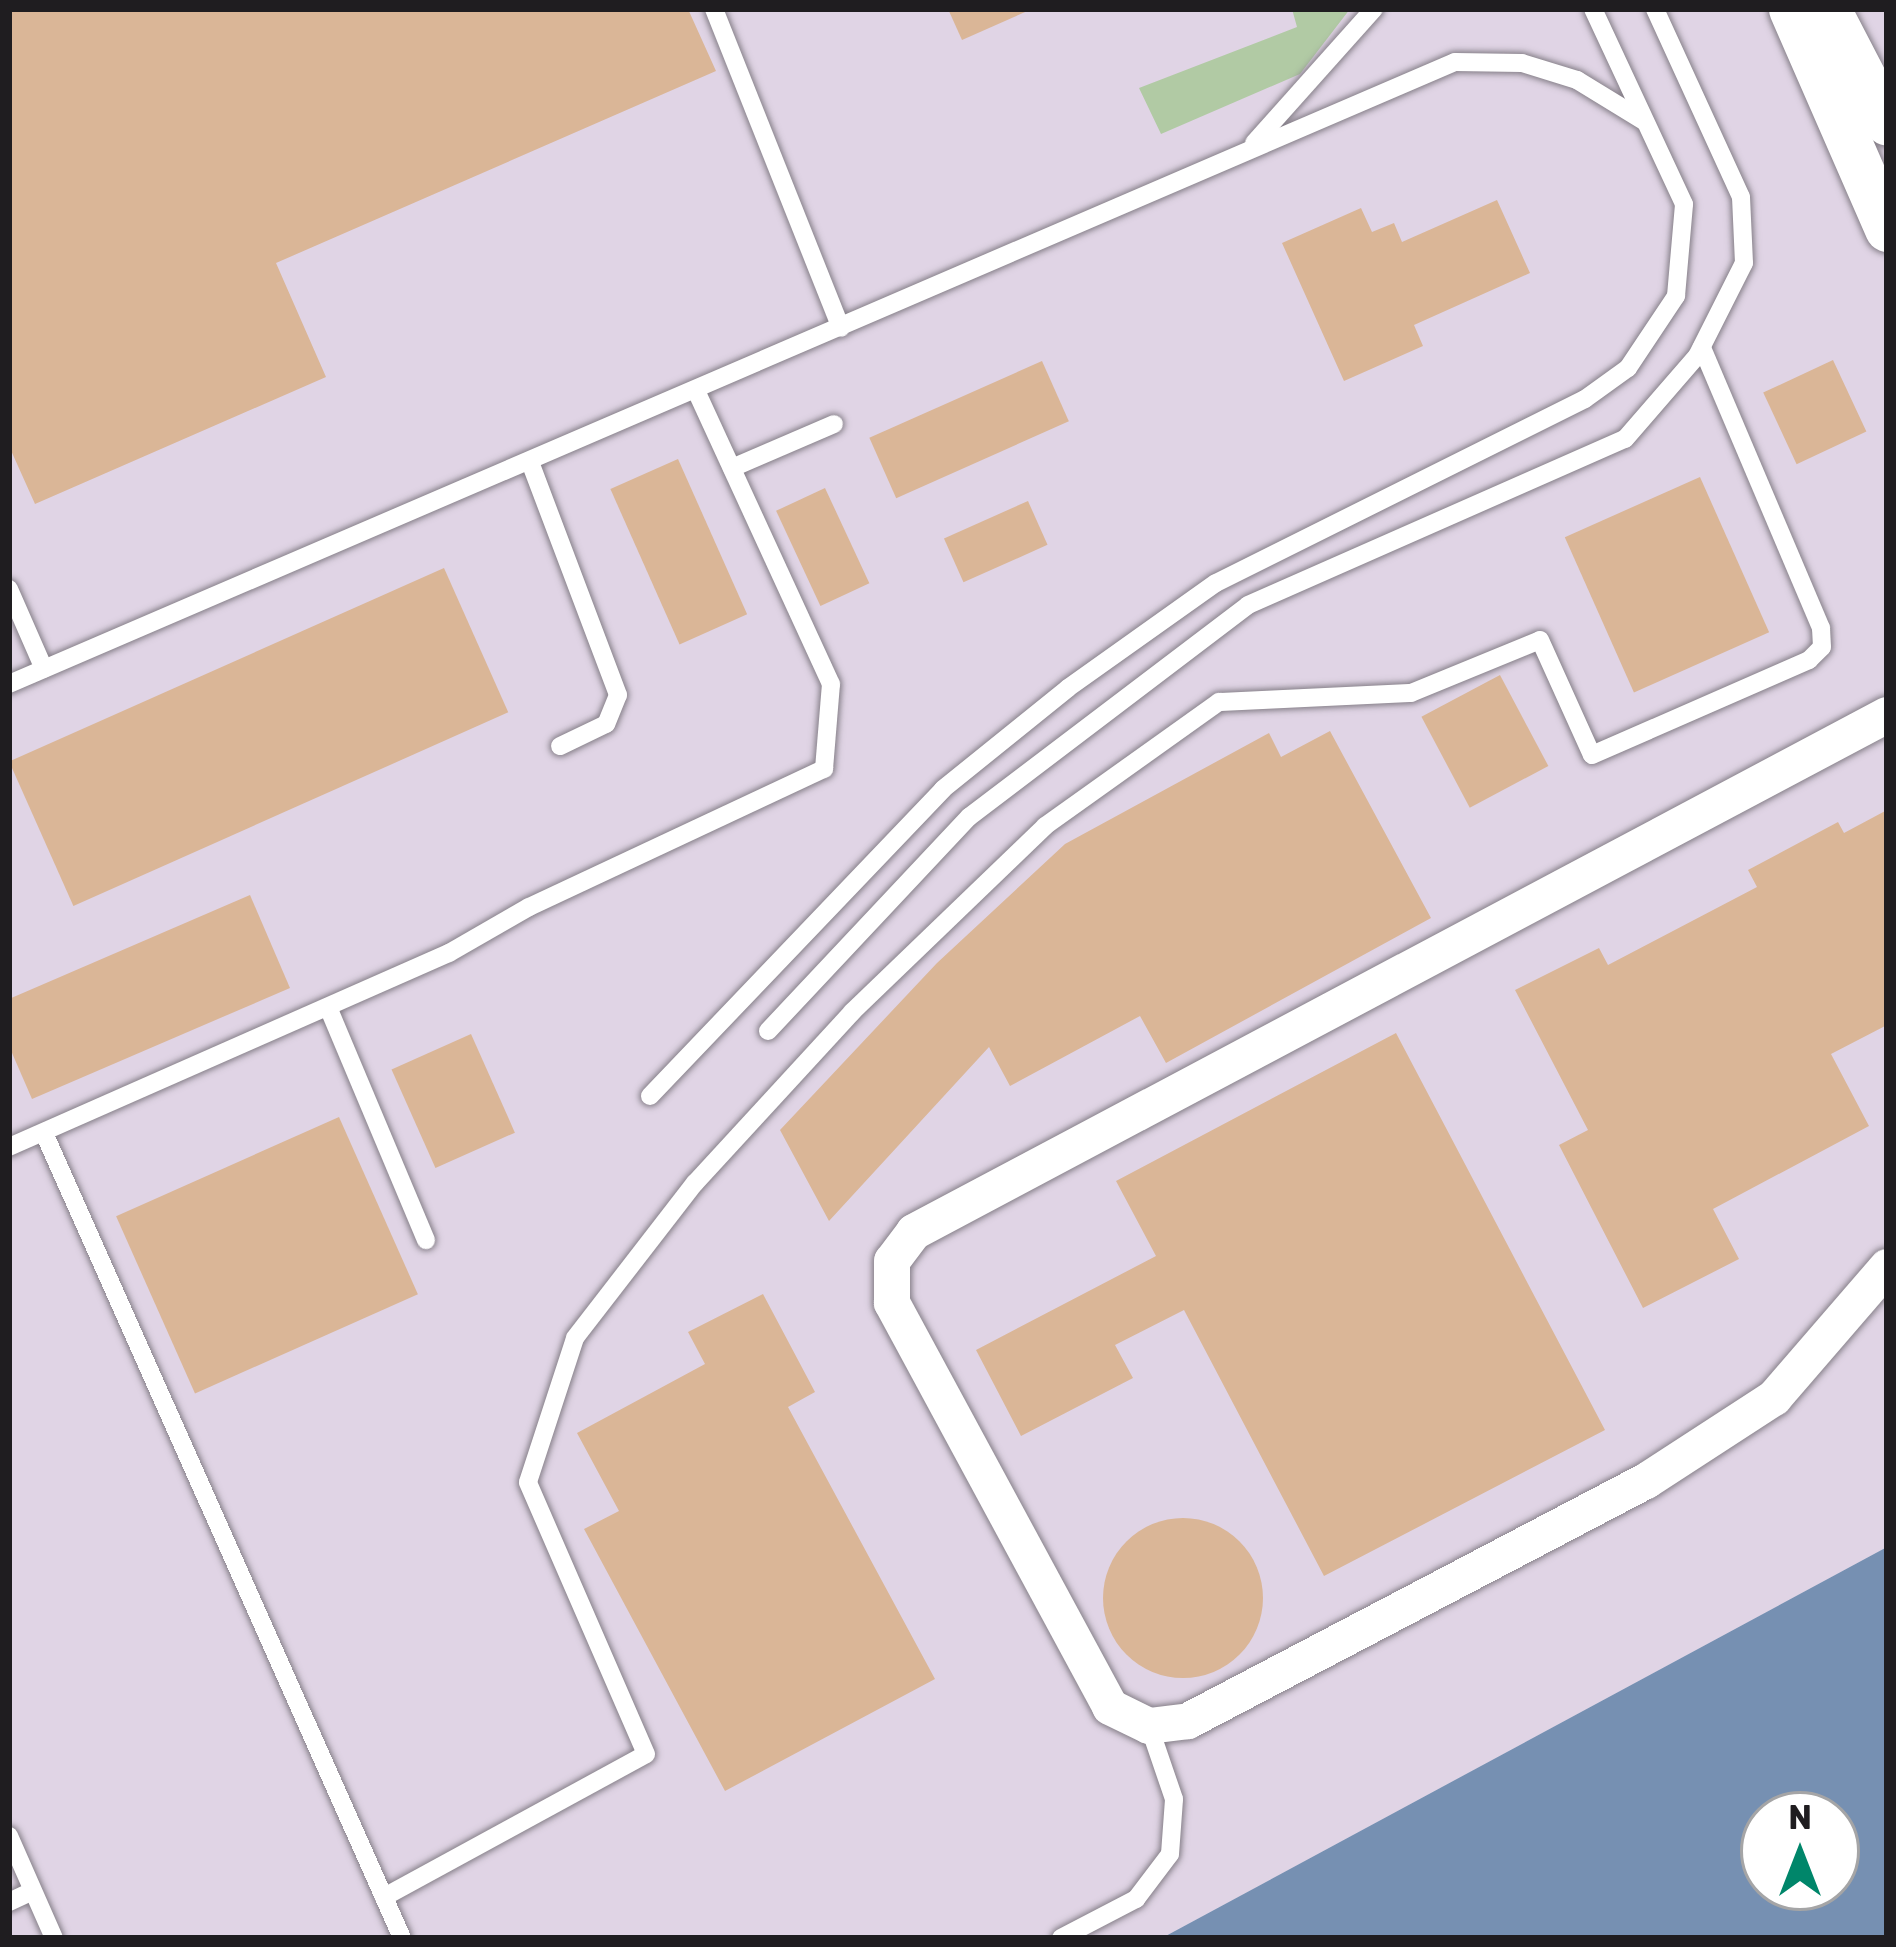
<!DOCTYPE html>
<html>
<head>
<meta charset="utf-8">
<style>
	body { margin:0 }
	#map { position:relative; width:1896px; height:1947px; overflow:hidden; background:#e9e1ec; font-family:Rubik,sans-serif }
	div>[style] { position:absolute }
	.built>* { inset:0; background:#e0d4e5 }
	.green>* { inset:0; background:#b1caa4 }
	.water>* { inset:0; background:#7690b2 }
	.building>* { inset:0; background:#dab697; transform-origin:0 0 }
	.round { border-radius:50% }
	.roads { filter:drop-shadow(0 0 3px #868089) drop-shadow(0 0 3px #868089) }
	.service>* { height:18px; margin:-9px; padding:0 9px; transform-origin:9px; border-radius:9px; background:#fff }
	.minor>* { height:36px; margin:-18px; padding:0 18px; transform-origin:18px; border-radius:18px; background:#fff }
	.tertiary>* { height:45px; margin:-22.5px; padding:0 22.5px; transform-origin:22.5px; border-radius:22.5px; background:#fff }
	span { translate:-50% -50%; white-space:nowrap; text-align:center; line-height:1.15; -webkit-text-stroke:9px #fff; paint-order:stroke }
	.frame { position:absolute; inset:0; border:12px solid #1f1d20; pointer-events:none }
	.north { position:absolute; left:1740px; top:1791px; width:120px; height:120px; box-sizing:border-box; background:#fff; border:3px solid #a5a5a6; border-radius:50%; rotate:0deg; font-size:33px; font-weight:700; line-height:48px; text-align:center; color:#1f1d20 }
	.north::after { content:''; display:block; margin:auto; width:42px; height:54px; background:#00866a; clip-path:polygon(50% 0,100% 100%,50% 72%,0 100%) }
</style>
</head>
<body>
<div id="map">
	<div class="built">
		<i style="clip-path:polygon(9px 9px,1887px 9px,1887px 1547px,1162px 1938px,9px 1938px)"></i>
	</div>
	<div class="green">
		<i style="clip-path:polygon(1292px 9px,1350px 9px,1300px 74px,1161px 134px,1139px 88px,1297px 27px)"></i>
	</div>
	<div class="water">
		<i style="clip-path:polygon(evenodd,1887px 1547px,1887px 1938px,1162px 1938px,1887px 1547px,1764px 1815px,1836px 1815px,1836px 1887px,1764px 1887px,1764px 1815px)"></i>
	</div>
	<div class="building">
		<i style="clip-path:polygon(9px 9px,688px 9px,716px 71px,276px 263px,326px 377px,35px 504px,9px 446px)"></i>
		<i style="clip-path:polygon(948px 9px,1032px 9px,962px 40px)"></i>
		<i style="clip-path:polygon(1497px 200px,1530px 273px,1414px 325px,1423px 346px,1344px 381px,1282px 243px,1361px 208px,1372px 232px,1394px 223px,1402px 242px)"></i>
		<i style="left:1833px;top:360px;width:79px;height:77px;rotate:65deg"></i>
		<i style="left:1042px;top:361px;width:66px;height:189px;rotate:66deg"></i>
		<i style="left:678px;top:459px;width:170px;height:74px;rotate:66deg"></i>
		<i style="left:1700px;top:477px;width:170px;height:148px;rotate:66deg"></i>
		<i style="left:825px;top:488px;width:105px;height:54px;rotate:65deg"></i>
		<i style="left:1028px;top:501px;width:48px;height:92px;rotate:66deg"></i>
		<i style="left:444px;top:568px;width:158px;height:476px;rotate:66deg"></i>
		<i style="left:1500px;top:675px;width:103px;height:89px;rotate:62deg"></i>
		<i style="clip-path:polygon(1330px 731px,1431px 918px,1166px 1063px,1140px 1016px,1010px 1086px,989px 1047px,829px 1221px,780px 1130px,937px 963px,1065px 844px,1269px 733px,1281px 757px)"></i>
		<i style="clip-path:polygon(1887px 810px,1887px 1025px,1831px 1054px,1869px 1126px,1713px 1209px,1739px 1259px,1643px 1308px,1559px 1145px,1588px 1130px,1515px 990px,1599px 948px,1608px 965px,1757px 887px,1748px 870px,1838px 822px,1844px 833px)"></i>
		<i style="clip-path:polygon(250px 895px,290px 988px,32px 1099px,9px 1046px,9px 999px)"></i>
		<i style="clip-path:polygon(1396px 1033px,1605px 1430px,1324px 1576px,1184px 1310px,1115px 1345px,1133px 1378px,1021px 1436px,976px 1350px,1156px 1256px,1116px 1181px)"></i>
		<i style="left:471px;top:1034px;width:108px;height:87px;rotate:66deg"></i>
		<i style="left:339px;top:1117px;width:194px;height:244px;rotate:66deg"></i>
		<i style="clip-path:polygon(763px 1294px,815px 1392px,788px 1407px,935px 1679px,725px 1791px,584px 1529px,619px 1511px,577px 1433px,705px 1364px,688px 1332px)"></i>
		<i class="round" style="left:1103px;top:1518px;width:160px;height:160px"></i>
	</div>
	<div class="roads">
		<div class="service">
			<i style="left:714px;top:9px;width:343px;rotate:68.3deg"></i>
			<i style="left:1254px;top:143px;width:180px;rotate:-48.2deg"></i>
			<i style="left:530px;top:462px;width:249px;rotate:69.3deg"></i>
			<i style="left:618px;top:695px;width:31px;rotate:112deg"></i>
			<i style="left:606px;top:724px;width:51px;rotate:154.4deg"></i>
			<i style="left:732px;top:468px;width:111px;rotate:-23.3deg"></i>
			<i style="left:9px;top:589px;width:87px;rotate:66.4deg"></i>
			<i style="left:9px;top:684px;width:1574px;rotate:-23.28deg"></i>
			<i style="left:1455px;top:62px;width:67px;rotate:0.9deg"></i>
			<i style="left:1522px;top:63px;width:58px;rotate:17.2deg"></i>
			<i style="left:1577px;top:80px;width:79px;rotate:31.5deg"></i>
			<i style="left:328px;top:1007px;width:253px;rotate:67.2deg"></i>
			<i style="left:768px;top:1031px;width:294px;rotate:-46.8deg"></i>
			<i style="left:969px;top:817px;width:350px;rotate:-37.2deg"></i>
			<i style="left:1248px;top:605px;width:412px;rotate:-23.8deg"></i>
			<i style="left:1625px;top:439px;width:110px;rotate:-49.1deg"></i>
			<i style="left:1697px;top:356px;width:104px;rotate:-63.2deg"></i>
			<i style="left:1744px;top:263px;width:66px;rotate:-92.6deg"></i>
			<i style="left:1741px;top:197px;width:207px;rotate:-114.6deg"></i>
			<i style="left:650px;top:1096px;width:424px;rotate:-46.3deg"></i>
			<i style="left:943px;top:789px;width:161px;rotate:-38.9deg"></i>
			<i style="left:1068px;top:688px;width:181px;rotate:-35.4deg"></i>
			<i style="left:1216px;top:583px;width:412px;rotate:-26.5deg"></i>
			<i style="left:1585px;top:399px;width:53px;rotate:-35.8deg"></i>
			<i style="left:1628px;top:368px;width:87px;rotate:-56.3deg"></i>
			<i style="left:1676px;top:296px;width:92px;rotate:-85deg"></i>
			<i style="left:1684px;top:204px;width:215px;rotate:-115deg"></i>
			<i style="left:44px;top:1133px;width:881px;rotate:66.02deg"></i>
			<i style="left:9px;top:1147px;width:481px;rotate:-23.8deg"></i>
			<i style="left:449px;top:953px;width:92px;rotate:-29.9deg"></i>
			<i style="left:529px;top:907px;width:326px;rotate:-25.1deg"></i>
			<i style="left:824px;top:769px;width:85px;rotate:-85.3deg"></i>
			<i style="left:831px;top:684px;width:321px;rotate:-114.7deg"></i>
			<i style="left:9px;top:1836px;width:111px;rotate:66.2deg"></i>
			<i style="left:384px;top:1897px;width:298px;rotate:-28.6deg"></i>
			<i style="left:646px;top:1754px;width:296px;rotate:-113.5deg"></i>
			<i style="left:528px;top:1482px;width:151px;rotate:-71.9deg"></i>
			<i style="left:575px;top:1338px;width:196px;rotate:-52.3deg"></i>
			<i style="left:695px;top:1183px;width:232px;rotate:-47.4deg"></i>
			<i style="left:852px;top:1012px;width:268px;rotate:-43.9deg"></i>
			<i style="left:1045px;top:826px;width:214px;rotate:-35.5deg"></i>
			<i style="left:1219px;top:702px;width:192px;rotate:-2.7deg"></i>
			<i style="left:1411px;top:693px;width:139px;rotate:-22.3deg"></i>
			<i style="left:1540px;top:640px;width:126px;rotate:65.7deg"></i>
			<i style="left:1592px;top:755px;width:237px;rotate:-23.6deg"></i>
			<i style="left:1809px;top:660px;width:18px;rotate:-45deg"></i>
			<i style="left:1822px;top:647px;width:19px;rotate:-93deg"></i>
			<i style="left:1821px;top:628px;width:305px;rotate:-113deg"></i>
			<i style="left:9px;top:1902px;width:26px;rotate:-25deg"></i>
			<i style="left:1061px;top:1938px;width:85px;rotate:-27.5deg"></i>
			<i style="left:1136px;top:1899px;width:56px;rotate:-52.9deg"></i>
			<i style="left:1170px;top:1854px;width:55px;rotate:-85.8deg"></i>
			<i style="left:1174px;top:1799px;width:77px;rotate:-108.9deg"></i>
		</div>
		<div class="minor">
			<i style="left:1887px;top:715px;width:1102px;rotate:152.02deg"></i>
			<i style="left:914px;top:1232px;width:36px;rotate:127deg"></i>
			<i style="left:892px;top:1261px;width:42px;rotate:90deg"></i>
			<i style="left:892px;top:1303px;width:459px;rotate:61.6deg"></i>
			<i style="left:1110px;top:1707px;width:43px;rotate:26deg"></i>
			<i style="left:1149px;top:1726px;width:39px;rotate:-7deg"></i>
			<i style="left:1188px;top:1721px;width:517px;rotate:-27.66deg"></i>
			<i style="left:1646px;top:1481px;width:153px;rotate:-33deg"></i>
			<i style="left:1774px;top:1398px;width:173px;rotate:-49.2deg"></i>
		</div>
		<div class="tertiary">
			<i style="left:1791px;top:9px;width:240px;rotate:66.4deg"></i>
			<i style="left:1828px;top:9px;width:128px;rotate:62.6deg"></i>
		</div>
	</div>
	<div class="frame"></div>
	<div class="north">N</div>
</div>
</body>
</html>
